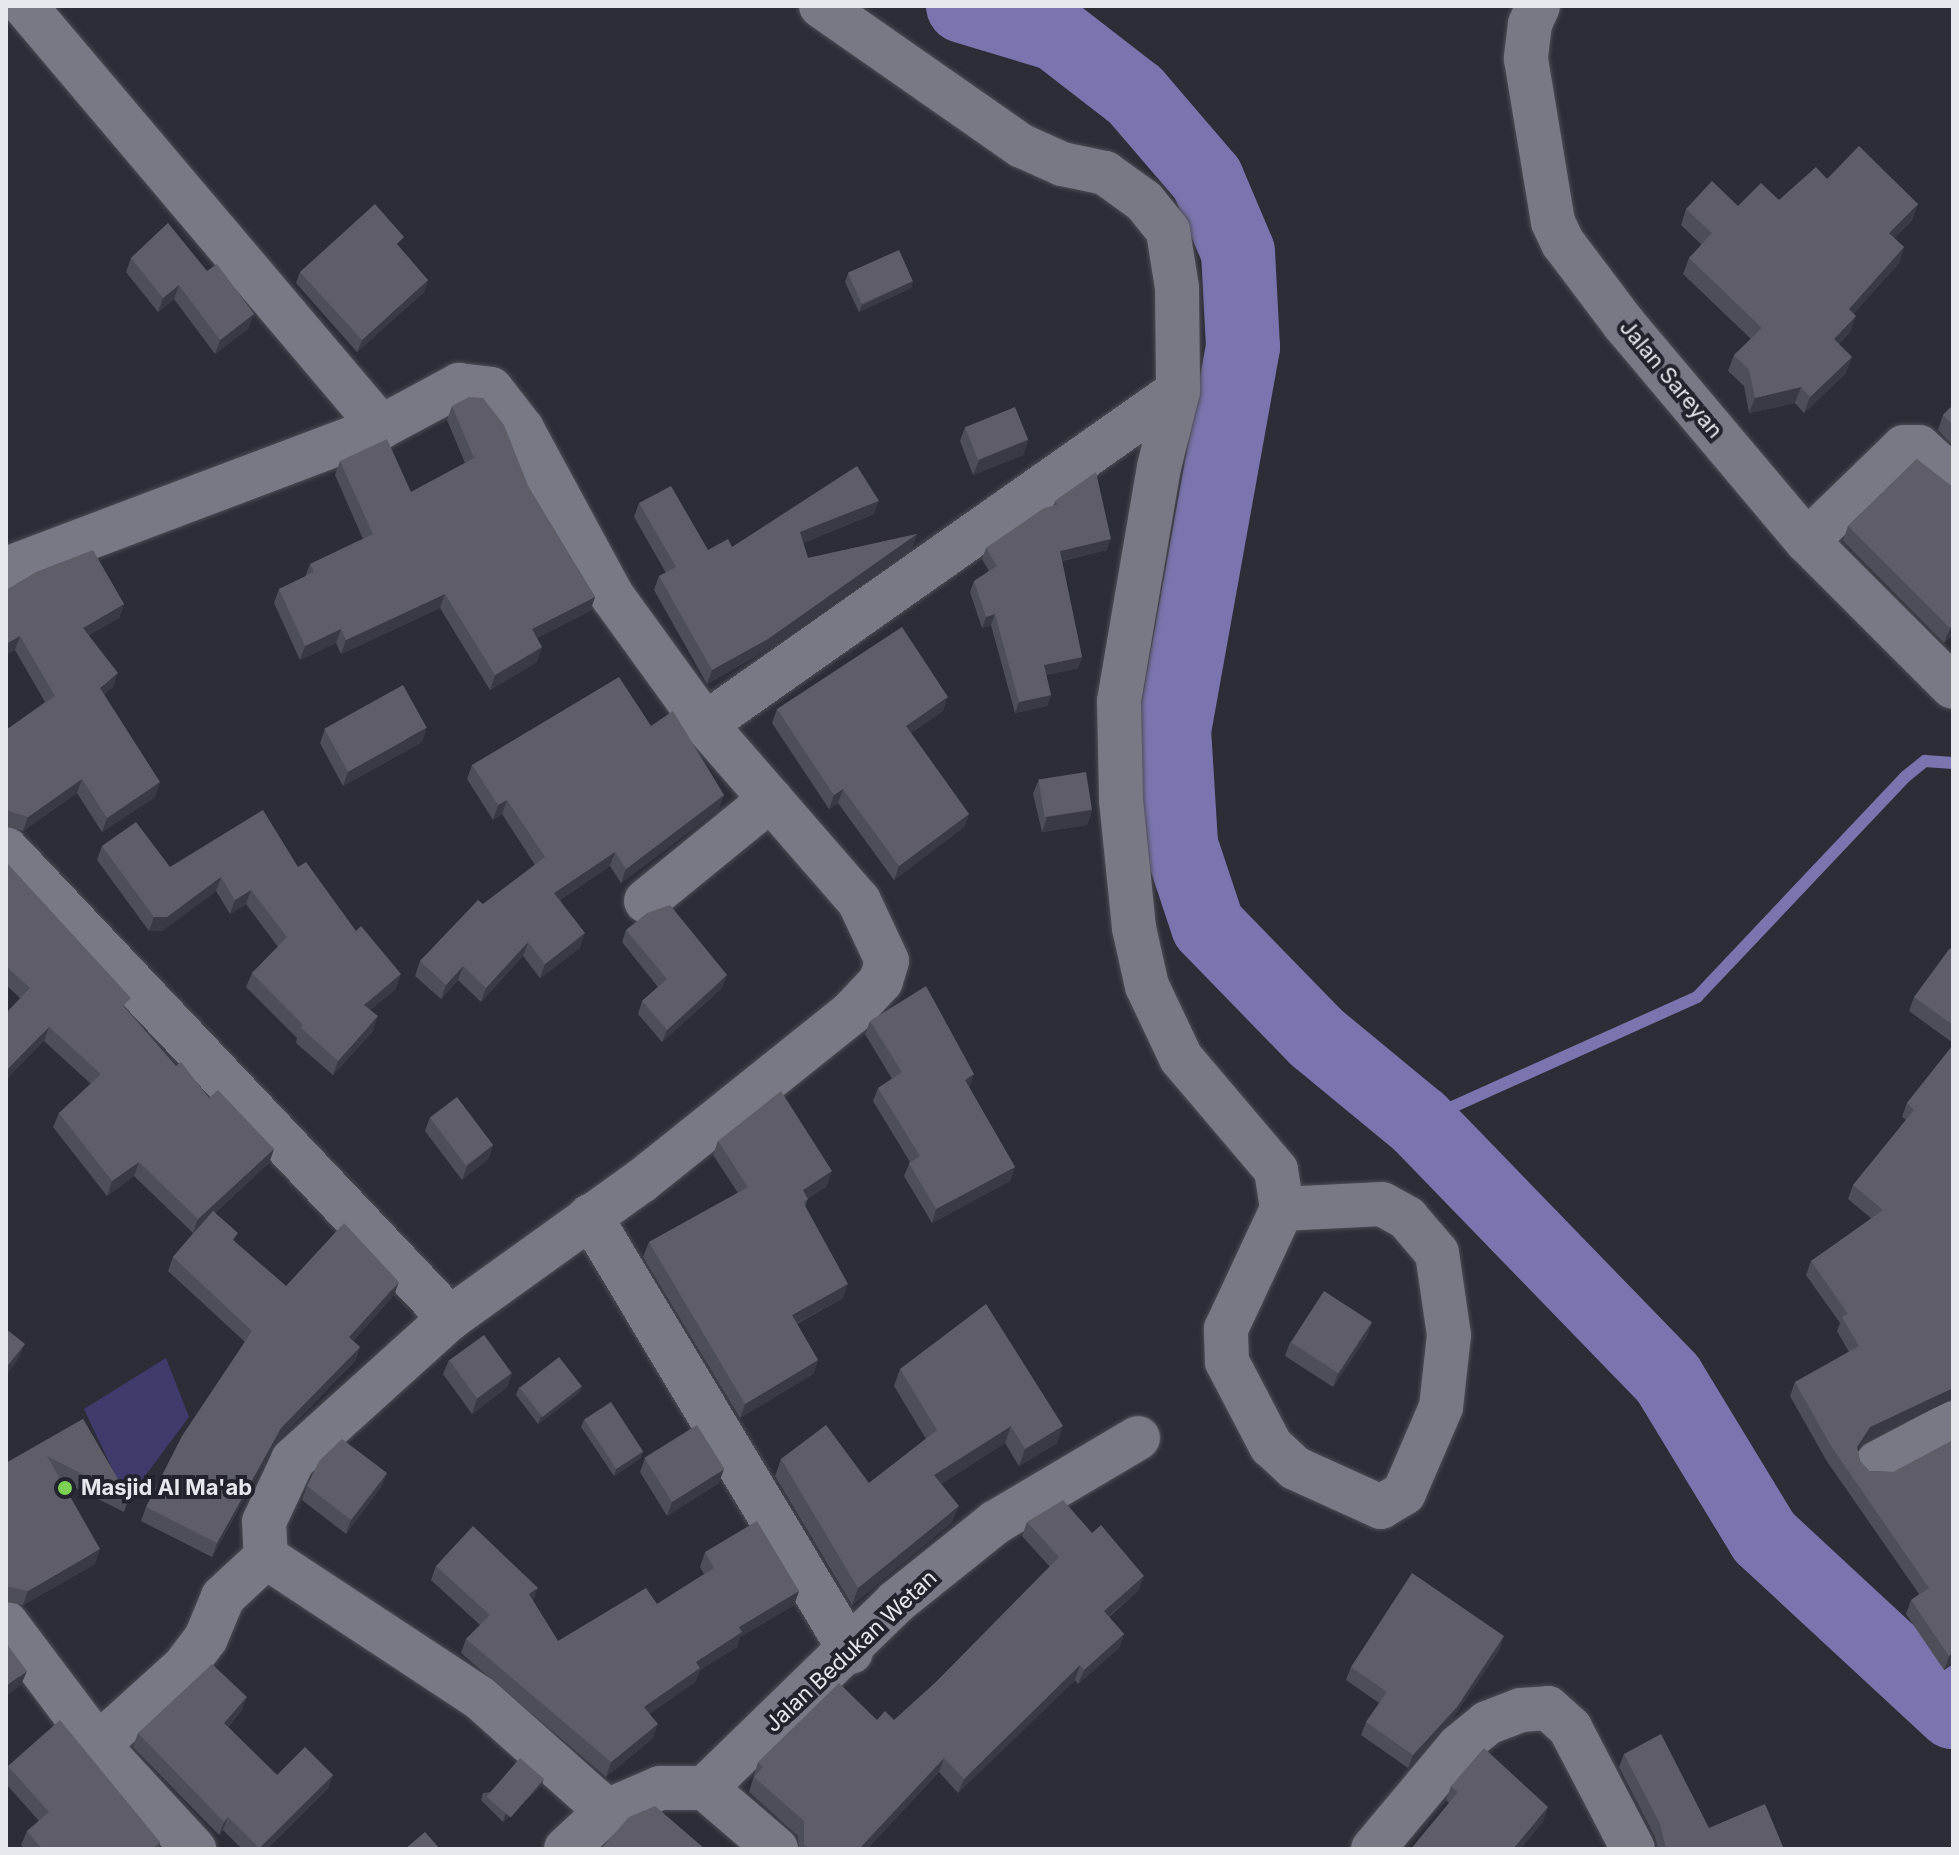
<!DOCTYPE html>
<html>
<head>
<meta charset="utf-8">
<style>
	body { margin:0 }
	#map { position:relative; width:1959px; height:1855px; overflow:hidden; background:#2d2d37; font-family:Inter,sans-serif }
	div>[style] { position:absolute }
	.green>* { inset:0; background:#403b6d }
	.stream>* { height:12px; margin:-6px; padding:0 6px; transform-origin:6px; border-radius:6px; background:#7a75ae }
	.river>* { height:74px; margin:-37px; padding:0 37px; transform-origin:37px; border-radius:37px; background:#7a75ae }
	.roads { filter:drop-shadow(0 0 2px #4c4c55) drop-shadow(0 0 2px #4c4c55) }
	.minor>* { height:44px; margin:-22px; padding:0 22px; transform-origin:22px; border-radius:22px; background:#797986 }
	.wall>* { inset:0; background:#4e4e58 }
	.shaded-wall>* { inset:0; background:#3a3a44 }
	.building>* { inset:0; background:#5f5e68; transform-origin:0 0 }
	.dots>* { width:22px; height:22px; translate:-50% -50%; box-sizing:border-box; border:4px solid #23232d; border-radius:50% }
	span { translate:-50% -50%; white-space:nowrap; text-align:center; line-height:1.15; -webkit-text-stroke:8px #23232d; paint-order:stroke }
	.street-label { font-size:22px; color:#e7e7ee }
	.poi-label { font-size:22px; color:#e7e7ee; font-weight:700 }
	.left { translate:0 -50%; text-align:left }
	.frame { position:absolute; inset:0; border:8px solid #e7e7ee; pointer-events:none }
</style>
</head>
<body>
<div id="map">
	<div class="green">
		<i style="clip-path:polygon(166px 1358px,189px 1417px,127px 1500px,84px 1409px)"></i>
	</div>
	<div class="stream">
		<i style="left:1419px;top:1122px;width:305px;rotate:-24.2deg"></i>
		<i style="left:1697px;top:997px;width:303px;rotate:-46.6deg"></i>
		<i style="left:1905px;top:777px;width:26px;rotate:-39deg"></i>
		<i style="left:1925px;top:761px;width:28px;rotate:4deg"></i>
	</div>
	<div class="river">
		<i style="left:963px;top:6px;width:97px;rotate:16.8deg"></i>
		<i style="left:1056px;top:34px;width:100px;rotate:37.7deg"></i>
		<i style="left:1135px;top:95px;width:111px;rotate:49.4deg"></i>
		<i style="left:1207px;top:179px;width:79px;rotate:67deg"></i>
		<i style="left:1238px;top:252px;width:95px;rotate:87deg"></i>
		<i style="left:1243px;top:347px;width:388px;rotate:100.2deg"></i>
		<i style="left:1174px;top:729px;width:116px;rotate:86.5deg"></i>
		<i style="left:1181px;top:845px;width:85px;rotate:71.6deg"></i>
		<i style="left:1208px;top:926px;width:156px;rotate:45.8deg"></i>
		<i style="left:1317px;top:1038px;width:132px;rotate:39.5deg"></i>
		<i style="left:1419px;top:1122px;width:358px;rotate:45.9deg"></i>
		<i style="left:1668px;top:1379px;width:185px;rotate:58.7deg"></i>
		<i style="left:1764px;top:1537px;width:258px;rotate:42.8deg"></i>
	</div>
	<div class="roads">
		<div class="minor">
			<i style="left:25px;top:6px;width:551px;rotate:49.78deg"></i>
			<i style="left:821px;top:6px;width:245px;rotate:34.9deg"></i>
			<i style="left:1022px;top:146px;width:44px;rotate:24.2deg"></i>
			<i style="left:1062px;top:164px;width:44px;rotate:11.8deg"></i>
			<i style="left:1105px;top:173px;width:48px;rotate:35.7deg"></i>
			<i style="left:1144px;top:201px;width:38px;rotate:51deg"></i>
			<i style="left:1168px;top:231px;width:58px;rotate:81deg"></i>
			<i style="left:1177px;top:288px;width:103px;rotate:89.4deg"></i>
			<i style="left:1178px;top:391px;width:78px;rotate:104deg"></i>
			<i style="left:1159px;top:467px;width:237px;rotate:99.7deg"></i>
			<i style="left:1119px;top:701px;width:99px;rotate:88.8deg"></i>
			<i style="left:1121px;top:800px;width:129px;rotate:84.2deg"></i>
			<i style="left:1134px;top:928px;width:59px;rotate:77.4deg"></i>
			<i style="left:1147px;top:986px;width:80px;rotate:64.7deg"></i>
			<i style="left:1181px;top:1058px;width:147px;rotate:49.7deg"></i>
			<i style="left:1276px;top:1170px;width:39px;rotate:81deg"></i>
			<i style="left:1538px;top:6px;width:20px;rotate:114deg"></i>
			<i style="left:1530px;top:24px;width:35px;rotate:97deg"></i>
			<i style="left:1526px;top:59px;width:165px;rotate:80.6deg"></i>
			<i style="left:1553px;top:222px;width:23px;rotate:65deg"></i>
			<i style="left:1563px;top:243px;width:101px;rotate:53deg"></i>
			<i style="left:1624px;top:324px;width:284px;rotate:49.9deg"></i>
			<i style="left:1807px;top:541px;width:206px;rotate:45deg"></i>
			<i style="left:1807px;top:541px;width:135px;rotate:-44.1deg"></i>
			<i style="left:1904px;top:447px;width:15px"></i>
			<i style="left:1919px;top:447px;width:46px;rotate:42.4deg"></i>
			<i style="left:6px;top:569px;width:401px;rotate:-20.7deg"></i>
			<i style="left:381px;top:427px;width:89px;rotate:-28.3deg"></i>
			<i style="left:459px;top:385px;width:32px;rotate:7deg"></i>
			<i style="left:491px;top:389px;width:51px;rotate:52.2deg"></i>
			<i style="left:522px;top:429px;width:191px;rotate:61.6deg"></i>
			<i style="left:613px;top:597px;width:157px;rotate:54.1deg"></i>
			<i style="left:705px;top:724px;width:235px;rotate:49deg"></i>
			<i style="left:859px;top:901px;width:66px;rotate:65deg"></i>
			<i style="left:887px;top:961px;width:21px;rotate:107deg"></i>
			<i style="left:881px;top:981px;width:44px;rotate:133.2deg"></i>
			<i style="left:851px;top:1013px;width:269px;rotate:141.3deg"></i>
			<i style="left:641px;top:1181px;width:235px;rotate:144.3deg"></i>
			<i style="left:450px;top:1318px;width:212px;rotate:137.9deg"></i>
			<i style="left:293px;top:1460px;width:68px;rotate:115.1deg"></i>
			<i style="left:264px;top:1522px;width:35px;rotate:87deg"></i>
			<i style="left:266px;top:1557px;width:59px;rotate:137.1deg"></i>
			<i style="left:223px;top:1597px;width:44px;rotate:112.5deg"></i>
			<i style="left:206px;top:1638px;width:36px;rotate:127deg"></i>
			<i style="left:184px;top:1667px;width:116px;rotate:137.8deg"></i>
			<i style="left:705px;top:724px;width:578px;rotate:-35.15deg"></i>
			<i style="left:6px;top:849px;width:646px;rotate:46.57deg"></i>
			<i style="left:646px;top:901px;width:161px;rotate:-39.2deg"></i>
			<i style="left:1382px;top:1204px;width:29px;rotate:29deg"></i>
			<i style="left:1407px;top:1218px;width:46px;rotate:49.4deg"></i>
			<i style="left:1437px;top:1253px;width:83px;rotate:81.7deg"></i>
			<i style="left:1449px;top:1335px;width:72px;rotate:96.3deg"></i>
			<i style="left:1441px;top:1407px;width:94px;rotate:113.3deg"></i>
			<i style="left:1404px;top:1493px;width:27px;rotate:149deg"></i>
			<i style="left:1381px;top:1507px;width:94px;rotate:-155.6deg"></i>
			<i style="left:1295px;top:1468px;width:33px;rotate:-137deg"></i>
			<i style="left:1271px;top:1446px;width:95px;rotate:-117.6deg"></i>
			<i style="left:1227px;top:1362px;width:33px;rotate:-92deg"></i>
			<i style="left:1226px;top:1329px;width:132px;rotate:-65deg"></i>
			<i style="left:1282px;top:1209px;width:100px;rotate:-2.9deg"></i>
			<i style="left:590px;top:1216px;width:508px;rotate:59.09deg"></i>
			<i style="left:1877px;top:1463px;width:86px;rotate:-27.8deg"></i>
			<i style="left:266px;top:1557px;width:256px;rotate:33.4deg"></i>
			<i style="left:480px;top:1698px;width:170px;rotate:41.7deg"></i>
			<i style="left:6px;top:1623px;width:153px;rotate:53deg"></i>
			<i style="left:98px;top:1745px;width:142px;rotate:47.3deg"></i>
			<i style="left:705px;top:1788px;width:94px;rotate:40.7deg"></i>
			<i style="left:566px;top:1849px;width:56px;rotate:-42.8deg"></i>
			<i style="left:607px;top:1811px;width:58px;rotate:-23.5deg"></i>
			<i style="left:660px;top:1788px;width:45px"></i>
			<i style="left:705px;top:1788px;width:267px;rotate:-44.2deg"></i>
			<i style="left:896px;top:1602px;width:128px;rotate:-38.7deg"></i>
			<i style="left:996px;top:1522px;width:165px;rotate:-30.6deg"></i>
			<i style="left:1373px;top:1849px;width:134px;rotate:-50.1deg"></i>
			<i style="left:1459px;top:1746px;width:36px;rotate:-39deg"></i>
			<i style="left:1487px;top:1723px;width:36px;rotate:-21deg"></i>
			<i style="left:1521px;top:1710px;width:27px;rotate:-4deg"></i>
			<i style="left:1548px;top:1708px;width:30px;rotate:42deg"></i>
			<i style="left:1570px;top:1728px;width:136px;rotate:62.5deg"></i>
		</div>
	</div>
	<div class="wall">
		<i style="clip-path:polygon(1827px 179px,1918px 204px,1912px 220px,1894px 238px,1904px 247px,1899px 263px,1854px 313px,1850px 332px,1839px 344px,1846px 373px,1804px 413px,1795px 403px,1749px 413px,1744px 386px,1728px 371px,1734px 355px,1751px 339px,1683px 274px,1689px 258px,1702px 245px,1681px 225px,1686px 209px,1738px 206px,1779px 200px)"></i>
		<i style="clip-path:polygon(168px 223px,249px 328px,215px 354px,174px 299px,158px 312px,126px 272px,131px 258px)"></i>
		<i style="clip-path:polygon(300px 272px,428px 280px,424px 292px,357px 352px,296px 283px)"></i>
		<i style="clip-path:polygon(848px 274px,913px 281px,911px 288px,859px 312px,845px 282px)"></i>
		<i style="clip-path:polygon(1953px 405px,1953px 446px,1938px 430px,1943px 415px)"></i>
		<i style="clip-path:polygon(452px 406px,529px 488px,595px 597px,590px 611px,537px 638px,537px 662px,490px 690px,440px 608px,341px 654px,336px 643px,300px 660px,274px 603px,279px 589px,305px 577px,310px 564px,363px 539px,335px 475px,340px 461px,411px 492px,465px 463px,447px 420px)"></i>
		<i style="clip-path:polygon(965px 427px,1028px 440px,1023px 455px,973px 475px,960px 441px)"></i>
		<i style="clip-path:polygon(1917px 459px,1953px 634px,1944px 643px,1843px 541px,1848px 526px)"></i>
		<i style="clip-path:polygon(1056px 500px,1107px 550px,1062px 561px,1082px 657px,1078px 668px,1046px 675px,1051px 695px,1047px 706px,1015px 713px,991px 625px,982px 628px,970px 592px,974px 581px,989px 571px,982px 559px,986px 548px,1053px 506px)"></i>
		<i style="clip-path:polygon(639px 503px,708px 550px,732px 547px,874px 514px,803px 543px,808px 558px,917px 534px,912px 548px,763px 652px,707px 684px,654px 590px,659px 576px,666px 573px,634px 517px)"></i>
		<i style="clip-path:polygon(6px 590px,124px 604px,119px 618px,89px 635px,113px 687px,104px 694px,155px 797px,102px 832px,77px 793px,23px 831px,6px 826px,6px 730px,45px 702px,15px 650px,6px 655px)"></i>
		<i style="clip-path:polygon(777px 709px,943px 711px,911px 733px,969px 814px,964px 827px,894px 880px,838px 803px,829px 809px,772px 723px)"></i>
		<i style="clip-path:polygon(651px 726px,724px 795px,718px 810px,621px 883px,610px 866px,560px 900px,580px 948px,540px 978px,523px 956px,481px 1002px,458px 980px,441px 999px,415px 976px,420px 961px,483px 904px,535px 865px,502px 814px,493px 820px,467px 779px,472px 765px)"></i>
		<i style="clip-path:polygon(325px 729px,422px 742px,343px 786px,320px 743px)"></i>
		<i style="clip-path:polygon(1039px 779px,1092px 810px,1087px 825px,1042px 832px,1033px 794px)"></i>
		<i style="clip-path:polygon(102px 846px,170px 867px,298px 867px,396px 989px,370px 1010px,373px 1031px,333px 1075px,296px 1043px,297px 1038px,246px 987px,252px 973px,278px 947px,246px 904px,230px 914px,216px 891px,162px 931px,149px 931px,97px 860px)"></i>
		<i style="clip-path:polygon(6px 862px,127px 1009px,176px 1066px,209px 1098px,274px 1149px,269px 1163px,215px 1213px,235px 1242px,286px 1286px,394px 1295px,353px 1341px,360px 1347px,355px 1361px,276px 1442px,212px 1557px,141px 1521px,146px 1507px,245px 1342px,168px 1271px,173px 1257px,193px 1233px,134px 1176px,107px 1196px,53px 1127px,59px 1113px,91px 1084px,44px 1041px,20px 998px,6px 985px)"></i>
		<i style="clip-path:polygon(626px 930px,722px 988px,662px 1042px,638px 1014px,642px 1001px,658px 987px,622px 942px)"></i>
		<i style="clip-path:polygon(1953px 951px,1953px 1043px,1909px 1011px,1914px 997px)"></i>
		<i style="clip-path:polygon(870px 1021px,974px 1074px,969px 1087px,1015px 1167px,1010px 1181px,932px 1223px,904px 1176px,910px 1162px,873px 1101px,878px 1088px,892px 1079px,865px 1034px)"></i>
		<i style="clip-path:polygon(1953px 1045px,1953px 1399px,1865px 1441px,1858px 1452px,1860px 1461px,1869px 1471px,1893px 1472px,1953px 1664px,1944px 1670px,1906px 1614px,1911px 1600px,1919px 1594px,1826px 1460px,1790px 1396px,1795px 1382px,1849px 1352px,1837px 1331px,1840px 1323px,1806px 1275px,1811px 1261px,1872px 1219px,1848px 1199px,1853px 1185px,1906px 1120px,1902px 1117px,1907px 1103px)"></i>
		<i style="clip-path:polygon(430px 1117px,493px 1145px,488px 1159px,462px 1180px,425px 1131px)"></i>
		<i style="clip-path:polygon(718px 1141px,827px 1186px,808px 1198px,805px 1207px,843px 1298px,797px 1324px,818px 1360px,813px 1374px,740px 1418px,643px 1257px,649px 1242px,738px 1193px,713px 1155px)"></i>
		<i style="clip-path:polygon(1372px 1322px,1367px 1336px,1333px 1387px,1285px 1356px,1290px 1342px)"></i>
		<i style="clip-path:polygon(449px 1360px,512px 1373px,507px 1387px,472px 1414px,443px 1374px)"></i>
		<i style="clip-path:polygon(900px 1369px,1057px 1443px,1019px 1466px,1005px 1443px,941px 1484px,952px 1522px,852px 1605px,775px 1476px,781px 1459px,869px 1483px,926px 1439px,894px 1386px)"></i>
		<i style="clip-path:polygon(582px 1386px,579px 1393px,538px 1424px,516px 1395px,519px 1387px)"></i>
		<i style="clip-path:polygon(83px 1419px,129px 1498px,124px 1512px,60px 1480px,95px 1564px,23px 1605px,6px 1602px,6px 1463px)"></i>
		<i style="clip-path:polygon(584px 1420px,641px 1458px,614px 1476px,581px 1427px)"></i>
		<i style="clip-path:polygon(645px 1458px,719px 1483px,667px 1516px,640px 1472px)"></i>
		<i style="clip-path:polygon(387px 1473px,381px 1487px,346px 1534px,302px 1500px,307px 1486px)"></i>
		<i style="clip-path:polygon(1027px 1522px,1139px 1590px,1109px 1617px,1124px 1634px,1119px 1648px,1078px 1684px,1075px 1680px,958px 1793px,939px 1772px,867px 1849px,799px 1849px,798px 1836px,749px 1792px,758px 1762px,877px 1720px,894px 1720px,935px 1683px,1050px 1567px,1022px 1536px)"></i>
		<i style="clip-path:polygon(705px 1552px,799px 1591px,794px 1605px,740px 1637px,737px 1647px,700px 1670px,695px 1682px,649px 1714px,653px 1738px,606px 1777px,461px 1653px,466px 1639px,480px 1625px,431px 1580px,436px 1566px,533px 1601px,558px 1641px,657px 1604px,704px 1574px,700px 1567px)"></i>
		<i style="clip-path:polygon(1500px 1649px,1452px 1719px,1408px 1768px,1361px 1735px,1366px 1722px,1379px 1703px,1346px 1680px,1351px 1667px)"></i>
		<i style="clip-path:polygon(242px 1710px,228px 1727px,277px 1775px,333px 1775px,328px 1788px,267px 1849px,242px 1849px,223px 1830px,219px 1835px,133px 1747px,138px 1733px)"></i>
		<i style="clip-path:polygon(1624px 1754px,1709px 1828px,1784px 1849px,1658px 1849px,1655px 1837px,1619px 1767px)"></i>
		<i style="clip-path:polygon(8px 1766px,160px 1842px,158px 1849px,25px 1849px,21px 1845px,27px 1831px,39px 1821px,6px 1784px,6px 1772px)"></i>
		<i style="clip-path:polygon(541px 1786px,503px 1822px,481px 1800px,483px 1793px)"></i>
		<i style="clip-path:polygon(1451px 1786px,1543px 1822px,1520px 1849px,1411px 1849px,1449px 1803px,1446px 1800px)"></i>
	</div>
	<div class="shaded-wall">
		<i style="clip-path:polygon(1918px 204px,1912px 220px,1883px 249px,1889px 233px)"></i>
		<i style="clip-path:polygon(1904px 247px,1899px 263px,1844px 325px,1849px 309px)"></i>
		<i style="clip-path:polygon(428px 280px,424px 292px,357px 352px,362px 340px)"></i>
		<i style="clip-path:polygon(913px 281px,911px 288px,859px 312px,862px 305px)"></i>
		<i style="clip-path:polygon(179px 285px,174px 299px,158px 312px,163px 298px)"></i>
		<i style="clip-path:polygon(254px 314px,249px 328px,215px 354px,220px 340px)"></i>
		<i style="clip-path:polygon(1856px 316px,1850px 332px,1828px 355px,1834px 339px)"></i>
		<i style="clip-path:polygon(1852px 357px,1846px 373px,1804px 413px,1810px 397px)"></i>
		<i style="clip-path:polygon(1801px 387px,1795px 403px,1749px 413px,1755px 398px)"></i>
		<i style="clip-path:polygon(1028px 440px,1023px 455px,973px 475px,979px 460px)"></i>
		<i style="clip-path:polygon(879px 501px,874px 514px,795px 546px,800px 532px)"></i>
		<i style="clip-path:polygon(917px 534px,912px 548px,763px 652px,707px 684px,712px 670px)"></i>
		<i style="clip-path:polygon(1111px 539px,1107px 550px,1056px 562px,1060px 551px)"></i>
		<i style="clip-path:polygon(445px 594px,440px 608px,341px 654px,346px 640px)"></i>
		<i style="clip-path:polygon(595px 597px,590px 611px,527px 643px,532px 629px)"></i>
		<i style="clip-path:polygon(124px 604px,119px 618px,78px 642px,83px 628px)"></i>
		<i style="clip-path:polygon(995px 614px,991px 625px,982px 628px,986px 617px)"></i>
		<i style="clip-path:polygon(1953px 624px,1953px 634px,1944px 643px,1950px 628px)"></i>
		<i style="clip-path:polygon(341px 629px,336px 643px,300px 660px,305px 646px)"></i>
		<i style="clip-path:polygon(20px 636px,15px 650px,6px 655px,6px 644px)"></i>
		<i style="clip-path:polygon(542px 647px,537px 662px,490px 690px,495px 675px)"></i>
		<i style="clip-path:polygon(1082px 657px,1078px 668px,1040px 676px,1044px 665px)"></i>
		<i style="clip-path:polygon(118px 673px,113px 687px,95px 702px,100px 688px)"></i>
		<i style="clip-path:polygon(1051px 695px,1047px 706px,1015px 713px,1019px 702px)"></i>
		<i style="clip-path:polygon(948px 697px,943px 711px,901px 740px,906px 726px)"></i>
		<i style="clip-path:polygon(427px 728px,422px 742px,343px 786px,348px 772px)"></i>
		<i style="clip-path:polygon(82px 779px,77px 793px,23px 831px,28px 817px)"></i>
		<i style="clip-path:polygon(160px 782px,155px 797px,102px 832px,107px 818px)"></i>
		<i style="clip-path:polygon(843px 789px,838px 803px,829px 809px,834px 795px)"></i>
		<i style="clip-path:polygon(724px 795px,718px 810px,621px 883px,626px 869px)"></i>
		<i style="clip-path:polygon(507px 800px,502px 814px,493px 820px,498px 805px)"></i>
		<i style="clip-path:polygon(1092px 810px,1087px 825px,1042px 832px,1047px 817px)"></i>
		<i style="clip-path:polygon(969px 814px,964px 827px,894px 880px,899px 866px)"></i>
		<i style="clip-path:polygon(615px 852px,610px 866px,549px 907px,554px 893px)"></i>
		<i style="clip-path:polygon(221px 877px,216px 891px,162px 931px,149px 931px,154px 917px)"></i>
		<i style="clip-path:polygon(251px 890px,246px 904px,230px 914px,235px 900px)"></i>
		<i style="clip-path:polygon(585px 933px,580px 948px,540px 978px,545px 964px)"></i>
		<i style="clip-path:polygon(528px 942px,523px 956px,481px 1002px,486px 988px)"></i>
		<i style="clip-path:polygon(463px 966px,458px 980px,441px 999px,446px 985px)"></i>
		<i style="clip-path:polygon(401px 974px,396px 989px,359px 1019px,364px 1005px)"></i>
		<i style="clip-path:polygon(727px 975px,722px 988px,662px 1042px,667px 1030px)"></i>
		<i style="clip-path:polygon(378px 1016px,373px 1031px,333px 1075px,338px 1061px)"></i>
		<i style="clip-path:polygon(49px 1027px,44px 1041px,6px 1080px,6px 1071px)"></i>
		<i style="clip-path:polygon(974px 1074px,969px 1087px,965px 1080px)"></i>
		<i style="clip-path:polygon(493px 1145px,488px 1159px,462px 1180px,467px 1166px)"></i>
		<i style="clip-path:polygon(274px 1149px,269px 1163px,193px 1233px,198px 1219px)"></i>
		<i style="clip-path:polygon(139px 1162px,134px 1176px,107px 1196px,112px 1181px)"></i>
		<i style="clip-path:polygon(1015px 1167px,1010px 1181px,932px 1223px,936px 1209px)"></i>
		<i style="clip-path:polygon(832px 1171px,827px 1186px,798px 1204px,803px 1190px)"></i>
		<i style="clip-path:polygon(399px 1282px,394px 1295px,344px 1351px,349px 1337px)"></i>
		<i style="clip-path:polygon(848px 1284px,843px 1298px,786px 1329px,792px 1315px)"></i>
		<i style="clip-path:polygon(1372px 1322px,1367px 1336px,1333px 1387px,1338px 1373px)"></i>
		<i style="clip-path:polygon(25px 1344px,19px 1358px,6px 1376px,6px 1368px)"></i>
		<i style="clip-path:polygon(360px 1347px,355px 1361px,276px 1442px,212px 1557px,217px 1543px,281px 1428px)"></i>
		<i style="clip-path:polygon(818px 1360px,813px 1374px,740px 1418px,745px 1404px)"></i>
		<i style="clip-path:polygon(512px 1373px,507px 1387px,472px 1414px,477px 1399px)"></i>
		<i style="clip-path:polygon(582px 1386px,579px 1393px,538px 1424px,541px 1417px)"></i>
		<i style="clip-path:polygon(1953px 1388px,1953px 1399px,1865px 1441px,1852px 1461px,1857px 1447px,1870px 1427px)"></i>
		<i style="clip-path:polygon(1011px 1426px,1005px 1443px,928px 1492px,934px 1475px)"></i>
		<i style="clip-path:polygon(1063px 1426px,1057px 1443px,1019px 1466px,1025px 1449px)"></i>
		<i style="clip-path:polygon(643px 1451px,641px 1458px,614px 1476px,616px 1469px)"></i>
		<i style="clip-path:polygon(724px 1469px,719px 1483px,667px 1516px,672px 1502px)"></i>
		<i style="clip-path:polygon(387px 1473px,381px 1487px,346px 1534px,351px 1520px)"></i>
		<i style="clip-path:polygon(959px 1506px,952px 1522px,852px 1605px,858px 1588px)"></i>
		<i style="clip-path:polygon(100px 1549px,95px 1564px,23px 1605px,28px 1591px)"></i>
		<i style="clip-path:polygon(1144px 1576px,1139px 1590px,1098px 1625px,1104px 1611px)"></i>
		<i style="clip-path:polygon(538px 1588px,533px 1602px,529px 1594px)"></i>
		<i style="clip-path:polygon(799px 1591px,794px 1605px,740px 1637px,737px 1647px,700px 1670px,695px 1682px,639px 1721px,644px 1707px,696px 1662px,739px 1627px)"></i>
		<i style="clip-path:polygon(1124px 1634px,1119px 1648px,1078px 1684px,1084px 1670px)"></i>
		<i style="clip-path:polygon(1504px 1636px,1500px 1649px,1452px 1719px,1408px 1768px,1413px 1755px)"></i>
		<i style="clip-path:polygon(1953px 1653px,1953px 1664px,1944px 1670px,1949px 1656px)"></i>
		<i style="clip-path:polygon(1080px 1665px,1075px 1680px,958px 1793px,964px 1779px)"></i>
		<i style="clip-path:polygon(27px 1671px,21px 1685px,6px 1696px,6px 1686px)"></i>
		<i style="clip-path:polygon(247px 1697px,242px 1710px,219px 1736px,224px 1723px)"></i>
		<i style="clip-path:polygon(658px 1724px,653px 1738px,606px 1777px,611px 1762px)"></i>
		<i style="clip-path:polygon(944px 1758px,939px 1772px,867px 1849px,859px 1849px)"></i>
		<i style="clip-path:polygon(333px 1775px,328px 1788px,267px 1849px,259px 1849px)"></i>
		<i style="clip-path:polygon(544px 1779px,541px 1786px,503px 1822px,505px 1815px)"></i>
		<i style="clip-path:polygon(1548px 1807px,1543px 1822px,1520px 1849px,1513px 1849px)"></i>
		<i style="clip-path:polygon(228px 1817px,223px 1830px,219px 1835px,224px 1822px)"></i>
	</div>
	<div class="building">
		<i style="clip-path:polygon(1859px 146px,1918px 204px,1889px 233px,1904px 247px,1849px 309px,1856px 316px,1834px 339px,1852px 357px,1810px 397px,1801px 387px,1755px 398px,1749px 370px,1734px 355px,1762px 328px,1689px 258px,1712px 233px,1686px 209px,1712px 181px,1738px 206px,1761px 183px,1779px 200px,1816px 167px,1827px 179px)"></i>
		<i style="clip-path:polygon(375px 204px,404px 237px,397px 244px,428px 280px,362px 340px,300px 272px)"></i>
		<i style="clip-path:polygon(168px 223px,207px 271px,217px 264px,254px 314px,220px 340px,179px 285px,163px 298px,131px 258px)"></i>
		<i style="left:899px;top:250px;width:34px;height:56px;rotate:66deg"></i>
		<i style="clip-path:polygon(469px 397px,483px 398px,504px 425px,529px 488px,595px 597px,532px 629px,542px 647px,495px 675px,445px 594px,346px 640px,341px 629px,305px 646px,279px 589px,314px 572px,310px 564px,373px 534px,340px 461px,387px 439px,411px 492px,474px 458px,452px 406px)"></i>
		<i style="clip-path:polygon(1953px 405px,1953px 425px,1943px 415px)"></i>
		<i style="left:1015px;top:407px;width:35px;height:54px;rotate:68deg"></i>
		<i style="clip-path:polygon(1917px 459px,1953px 487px,1953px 624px,1950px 628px,1848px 526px)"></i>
		<i style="clip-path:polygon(857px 466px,879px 501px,800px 532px,808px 558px,917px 534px,768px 639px,712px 670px,659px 576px,676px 567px,639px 503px,671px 486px,708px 550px,728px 539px,732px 547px)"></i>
		<i style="clip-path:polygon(1096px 472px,1111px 539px,1060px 551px,1082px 657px,1044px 665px,1051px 695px,1019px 702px,995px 614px,986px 617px,974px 581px,997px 566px,986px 548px,1044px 508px,1057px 505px,1056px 500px)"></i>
		<i style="clip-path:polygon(93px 550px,124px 604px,83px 628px,118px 673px,100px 688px,160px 782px,107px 818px,82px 779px,28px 817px,6px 810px,6px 730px,55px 696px,20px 636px,6px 644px,6px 590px,36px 572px)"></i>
		<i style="clip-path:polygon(902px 627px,948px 697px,906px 726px,969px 814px,899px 866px,843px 789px,834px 795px,777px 709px)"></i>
		<i style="clip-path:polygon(619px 677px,651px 726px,673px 711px,724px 795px,626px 869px,615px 852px,554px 893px,585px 933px,545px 964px,528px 942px,486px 988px,463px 966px,446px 985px,420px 961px,478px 900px,483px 904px,545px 857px,507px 800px,498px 805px,472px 765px)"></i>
		<i style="left:403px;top:685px;width:49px;height:90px;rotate:61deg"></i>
		<i style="left:1086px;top:772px;width:38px;height:48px;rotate:81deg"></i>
		<i style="clip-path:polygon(263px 810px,298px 867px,306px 862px,356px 931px,361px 926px,401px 974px,364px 1005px,378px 1016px,338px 1061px,301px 1028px,303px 1025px,252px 973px,287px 937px,251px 890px,235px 900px,221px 877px,167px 917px,154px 917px,102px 846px,136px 822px,170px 867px)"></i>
		<i style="clip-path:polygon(6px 862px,131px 998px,123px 1006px,176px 1066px,181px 1062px,209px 1098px,218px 1090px,274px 1149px,198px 1219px,139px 1162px,112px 1181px,59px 1113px,101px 1074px,49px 1027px,6px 1071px,6px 1013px,30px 988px,6px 966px)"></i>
		<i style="clip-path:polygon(670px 905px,727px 975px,667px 1030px,642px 1001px,667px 979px,626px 930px,647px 913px)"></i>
		<i style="clip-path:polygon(1950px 948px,1953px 951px,1953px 1025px,1914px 997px)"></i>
		<i style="clip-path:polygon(926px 986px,974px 1074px,965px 1080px,1015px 1167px,936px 1209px,909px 1163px,920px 1156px,878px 1088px,902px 1072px,870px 1021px)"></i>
		<i style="clip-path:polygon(1953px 1045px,1953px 1388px,1870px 1427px,1857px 1447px,1860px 1461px,1869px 1471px,1893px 1472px,1953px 1440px,1953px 1653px,1949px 1656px,1911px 1600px,1929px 1588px,1831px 1446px,1795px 1382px,1859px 1346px,1842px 1317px,1848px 1314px,1811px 1261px,1883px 1210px,1853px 1185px,1914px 1110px,1907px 1103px)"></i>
		<i style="clip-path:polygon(781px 1091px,832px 1171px,803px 1190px,808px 1199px,803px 1202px,848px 1284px,792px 1315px,818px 1360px,745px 1404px,649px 1242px,748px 1187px,718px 1141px)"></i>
		<i style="left:457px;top:1097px;width:60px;height:34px;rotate:53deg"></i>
		<i style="clip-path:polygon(213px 1211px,238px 1233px,233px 1240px,286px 1286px,344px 1223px,399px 1282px,349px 1337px,360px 1347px,281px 1428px,217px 1543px,146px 1507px,182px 1436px,252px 1331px,173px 1257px)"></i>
		<i style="left:1324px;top:1291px;width:57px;height:61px;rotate:33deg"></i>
		<i style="clip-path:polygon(986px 1304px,1063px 1426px,1025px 1449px,1011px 1426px,934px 1475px,959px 1506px,858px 1588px,781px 1459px,826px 1425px,869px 1483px,937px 1430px,900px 1369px)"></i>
		<i style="clip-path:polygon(6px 1329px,25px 1344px,6px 1368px)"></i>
		<i style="left:484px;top:1335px;width:47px;height:43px;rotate:54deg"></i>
		<i style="left:559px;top:1357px;width:37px;height:50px;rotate:52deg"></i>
		<i style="left:611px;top:1402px;width:59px;height:32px;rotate:57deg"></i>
		<i style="clip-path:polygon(83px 1419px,129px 1498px,47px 1456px,100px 1549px,28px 1591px,6px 1586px,6px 1463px)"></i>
		<i style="left:697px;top:1425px;width:52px;height:62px;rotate:58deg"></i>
		<i style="clip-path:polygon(342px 1439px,387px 1473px,351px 1520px,307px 1486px,319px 1461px)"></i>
		<i style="clip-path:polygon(1063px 1500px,1092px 1533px,1101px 1525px,1144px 1576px,1104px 1611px,1124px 1634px,1084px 1670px,1080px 1665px,964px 1779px,944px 1758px,859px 1849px,810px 1849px,804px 1844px,804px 1821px,754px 1777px,763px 1767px,758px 1762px,839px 1683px,877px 1720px,885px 1711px,894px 1720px,935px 1683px,1059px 1557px,1027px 1522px)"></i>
		<i style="clip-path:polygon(757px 1521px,799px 1591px,739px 1627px,742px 1632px,696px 1662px,700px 1668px,644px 1707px,658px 1724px,611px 1762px,466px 1639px,490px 1615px,436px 1566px,473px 1526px,538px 1588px,529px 1594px,558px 1641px,646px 1588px,657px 1604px,714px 1568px,705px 1552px)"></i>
		<i style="clip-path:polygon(1412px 1573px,1504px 1636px,1457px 1707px,1413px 1755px,1366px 1722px,1387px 1692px,1351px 1667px)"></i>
		<i style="clip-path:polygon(6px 1643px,27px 1671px,6px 1686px)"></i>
		<i style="clip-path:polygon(212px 1664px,247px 1697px,224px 1723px,277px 1775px,305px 1747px,333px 1775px,259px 1848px,228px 1817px,224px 1822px,138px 1733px)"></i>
		<i style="clip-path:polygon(60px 1720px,160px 1842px,152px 1849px,42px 1849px,27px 1831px,49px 1812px,8px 1766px)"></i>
		<i style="clip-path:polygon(1661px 1734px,1709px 1828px,1765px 1804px,1784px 1849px,1666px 1849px,1660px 1824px,1624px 1754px)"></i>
		<i style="clip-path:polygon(1484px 1748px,1548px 1807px,1513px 1849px,1411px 1849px,1458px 1792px,1451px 1786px)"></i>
		<i style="left:520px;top:1758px;width:32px;height:51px;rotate:41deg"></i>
		<i style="clip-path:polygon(655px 1806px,705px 1849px,601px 1849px,629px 1817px)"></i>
		<i style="clip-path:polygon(425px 1832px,440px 1849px,405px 1849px)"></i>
	</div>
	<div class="dots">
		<i style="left:65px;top:1488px;background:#7cd155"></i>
	</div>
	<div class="street-label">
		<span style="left:1671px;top:379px;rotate:50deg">Jalan Sareyan</span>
		<span style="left:851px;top:1651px;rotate:-43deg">Jalan Bedukan Wetan</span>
	</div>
	<div class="poi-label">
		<span class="left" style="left:81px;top:1488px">Masjid Al Ma'ab</span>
	</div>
	<div class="frame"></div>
</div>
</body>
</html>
